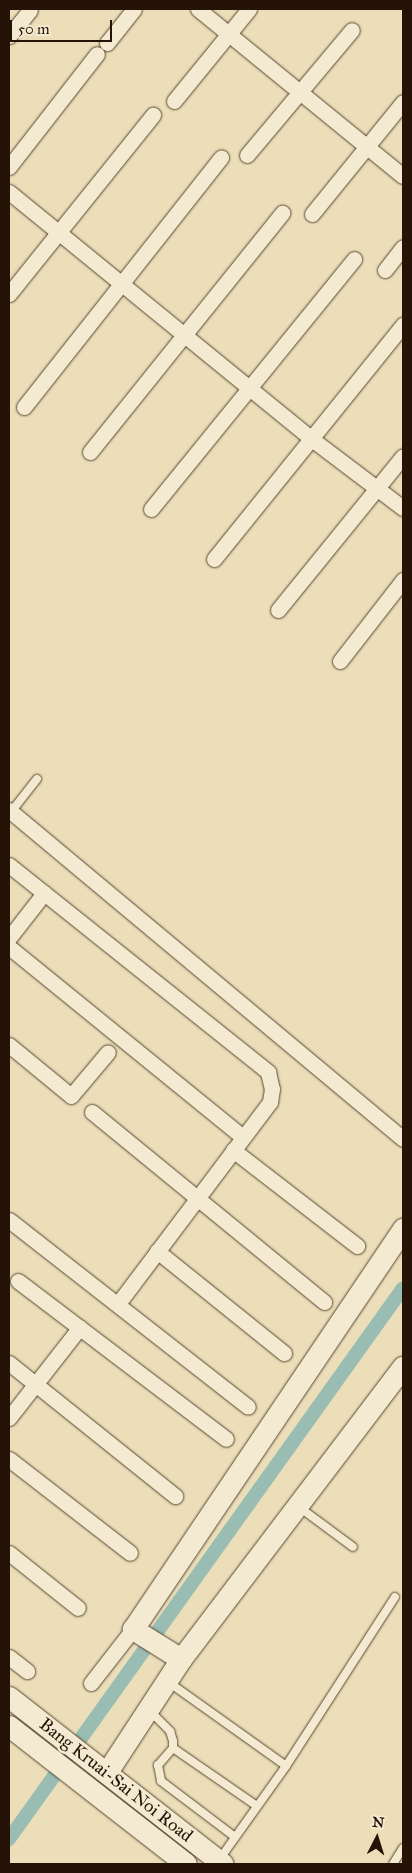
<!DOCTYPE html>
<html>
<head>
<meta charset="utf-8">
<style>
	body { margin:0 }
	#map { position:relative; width:412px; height:1873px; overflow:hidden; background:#ecdeb8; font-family:"IM FELL Great Primer",serif }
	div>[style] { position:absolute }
	.canal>* { height:14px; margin:-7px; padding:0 7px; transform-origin:7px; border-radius:7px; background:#99bcb3 }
	.roads { filter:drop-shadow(0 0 1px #564632) drop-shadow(0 0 1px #564632) }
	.lane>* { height:8px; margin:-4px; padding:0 4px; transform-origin:4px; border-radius:4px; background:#f3ead1 }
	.street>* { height:15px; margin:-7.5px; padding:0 7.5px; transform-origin:7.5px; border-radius:7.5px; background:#f3ead1 }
	.secondary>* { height:21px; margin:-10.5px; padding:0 10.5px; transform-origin:10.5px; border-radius:10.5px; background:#f3ead1 }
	span { translate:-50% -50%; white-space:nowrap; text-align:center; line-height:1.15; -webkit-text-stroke:5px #f3ead1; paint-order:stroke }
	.street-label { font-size:18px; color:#241306 }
	.frame { position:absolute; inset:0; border:10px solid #241306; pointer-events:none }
	.north { position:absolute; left:352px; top:1813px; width:50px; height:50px; -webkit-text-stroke:4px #f3ead1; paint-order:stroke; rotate:5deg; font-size:14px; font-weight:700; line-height:20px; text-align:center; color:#241306 }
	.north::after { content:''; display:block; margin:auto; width:18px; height:22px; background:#241306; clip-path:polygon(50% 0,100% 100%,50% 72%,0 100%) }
	.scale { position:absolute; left:10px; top:20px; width:102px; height:22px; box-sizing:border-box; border:2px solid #241306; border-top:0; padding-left:6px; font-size:15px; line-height:18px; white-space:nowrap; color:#241306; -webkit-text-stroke:4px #f3ead1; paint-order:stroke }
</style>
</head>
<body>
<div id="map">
	<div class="canal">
		<i style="left:9px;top:1839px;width:677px;rotate:-54.43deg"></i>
	</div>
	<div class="roads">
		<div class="lane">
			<i style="left:11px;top:812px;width:42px;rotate:-51.8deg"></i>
			<i style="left:299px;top:1507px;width:67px;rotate:36.5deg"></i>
			<i style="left:167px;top:1681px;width:146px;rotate:35.5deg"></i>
			<i style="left:286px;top:1766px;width:201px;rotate:-57.2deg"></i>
			<i style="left:149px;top:1710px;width:30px;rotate:45deg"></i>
			<i style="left:170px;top:1731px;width:10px;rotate:73deg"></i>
			<i style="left:173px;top:1741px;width:7px;rotate:90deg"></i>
			<i style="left:173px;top:1748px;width:23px;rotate:131deg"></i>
			<i style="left:158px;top:1765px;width:16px;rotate:79deg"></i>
			<i style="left:161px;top:1781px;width:93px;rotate:37.1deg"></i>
			<i style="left:173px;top:1748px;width:102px;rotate:34.6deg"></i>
			<i style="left:219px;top:1860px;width:115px;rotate:-54.5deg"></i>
			<i style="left:393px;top:1864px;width:19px;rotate:-58deg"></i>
		</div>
		<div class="street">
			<i style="left:198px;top:9px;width:264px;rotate:39.2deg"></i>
			<i style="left:9px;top:36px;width:33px;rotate:-51deg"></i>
			<i style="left:107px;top:43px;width:43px;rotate:-51.5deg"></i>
			<i style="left:174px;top:101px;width:119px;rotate:-50.8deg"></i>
			<i style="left:247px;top:155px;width:163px;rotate:-50deg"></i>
			<i style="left:9px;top:167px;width:143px;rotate:-52.1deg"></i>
			<i style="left:9px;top:192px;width:392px;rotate:39.2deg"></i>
			<i style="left:313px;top:440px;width:113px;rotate:37.1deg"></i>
			<i style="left:312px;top:214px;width:144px;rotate:-50.9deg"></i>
			<i style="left:385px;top:270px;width:29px;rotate:-52deg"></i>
			<i style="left:9px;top:294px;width:230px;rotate:-51.2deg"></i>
			<i style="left:24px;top:407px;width:318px;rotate:-51.7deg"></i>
			<i style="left:90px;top:452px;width:307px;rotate:-51.2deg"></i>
			<i style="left:151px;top:509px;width:322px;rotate:-50.9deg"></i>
			<i style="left:214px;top:559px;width:301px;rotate:-51.1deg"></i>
			<i style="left:278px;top:610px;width:198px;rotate:-50.9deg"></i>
			<i style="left:340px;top:661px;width:103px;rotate:-52.1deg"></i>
			<i style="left:9px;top:810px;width:513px;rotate:39.86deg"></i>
			<i style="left:9px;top:865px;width:332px;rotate:38.6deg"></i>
			<i style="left:268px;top:1072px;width:17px;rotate:77deg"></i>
			<i style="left:272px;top:1089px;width:13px;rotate:99deg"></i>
			<i style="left:270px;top:1102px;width:253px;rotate:127deg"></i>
			<i style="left:9px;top:938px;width:57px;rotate:-52.1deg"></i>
			<i style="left:9px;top:947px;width:301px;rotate:39.1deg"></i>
			<i style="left:9px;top:1045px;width:80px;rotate:39.4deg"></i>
			<i style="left:71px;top:1096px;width:57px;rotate:-49.9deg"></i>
			<i style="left:92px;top:1112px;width:300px;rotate:39.3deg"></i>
			<i style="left:233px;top:1150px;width:157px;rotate:37.7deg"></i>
			<i style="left:9px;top:1220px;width:303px;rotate:38deg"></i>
			<i style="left:157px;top:1251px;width:163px;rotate:38.8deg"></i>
			<i style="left:18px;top:1281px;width:261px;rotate:37.2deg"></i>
			<i style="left:9px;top:1363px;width:213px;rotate:38.7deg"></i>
			<i style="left:9px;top:1418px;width:115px;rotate:-52deg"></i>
			<i style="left:9px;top:1459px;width:153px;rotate:37.8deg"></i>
			<i style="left:9px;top:1553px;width:88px;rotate:38.6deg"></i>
			<i style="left:9px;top:1657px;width:23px;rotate:38deg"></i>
			<i style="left:91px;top:1683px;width:68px;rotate:-52.1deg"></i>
		</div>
		<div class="secondary">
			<i style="left:181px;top:1659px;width:57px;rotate:-148deg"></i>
			<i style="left:133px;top:1629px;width:483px;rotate:-56deg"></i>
			<i style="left:9px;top:1697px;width:271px;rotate:38deg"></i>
			<i style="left:9px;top:1726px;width:224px;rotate:37.9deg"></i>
			<i style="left:107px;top:1772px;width:135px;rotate:-56.8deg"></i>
			<i style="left:181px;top:1659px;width:367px;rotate:-52.8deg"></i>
		</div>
	</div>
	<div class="street-label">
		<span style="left:116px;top:1780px;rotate:38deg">Bang Kruai-Sai Noi Road</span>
	</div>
	<div class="frame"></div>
	<div class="north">N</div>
	<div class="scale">50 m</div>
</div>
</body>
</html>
